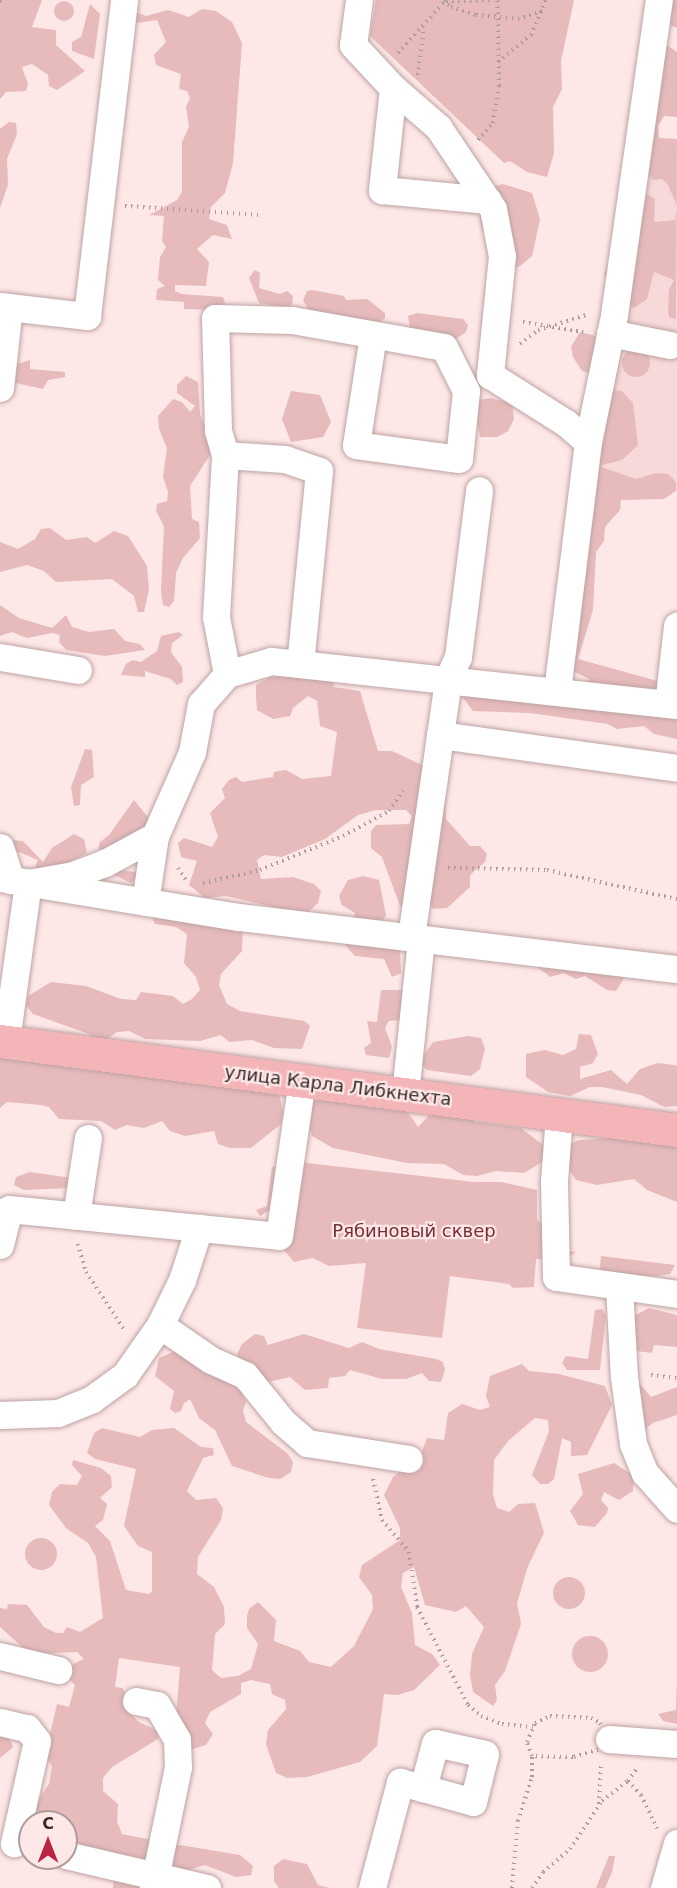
<!DOCTYPE html>
<html>
<head>
<meta charset="utf-8">
<style>
	body { margin:0 }
	#map { position:relative; width:677px; height:1888px; overflow:hidden; background:#fee7e7; font-family:"DejaVu Sans",sans-serif }
	div>[style] { position:absolute }
	.built>* { inset:0; background:#f7d9d9 }
	.green>* { inset:0; background:#e7bbbc }
	.round { border-radius:50% }
	.path>* { height:4px; margin-top:-2px; transform-origin:0; background:repeating-linear-gradient(90deg,#ad9b9b 0 1.5px,transparent 0 6px) }
	.roads { filter:drop-shadow(0 0 2px #bea3a3) drop-shadow(0 0 2px #bea3a3) }
	.minor>* { height:27px; margin:-13.5px; padding:0 13.5px; transform-origin:13.5px; border-radius:13.5px; background:#fff }
	.major>* { height:33px; margin:-16.5px; padding:0 16.5px; transform-origin:16.5px; border-radius:16.5px; background:#f4b5b8 }
	span { translate:-50% -50%; white-space:nowrap; text-align:center; line-height:1.15; -webkit-text-stroke:4.5px #fee7e7; paint-order:stroke }
	.street-label { font-size:18px; color:#362b2b }
	.park-label { font-size:18px; color:#792e36 }
	.north { position:absolute; left:18px; top:1810px; width:60px; height:60px; box-sizing:border-box; background:#fee7e7; border:2px solid #ae9c9c; border-radius:50%; rotate:0deg; font-size:16px; font-weight:700; line-height:24px; text-align:center; color:#362b2b }
	.north::after { content:''; display:block; margin:auto; width:21px; height:27px; background:#b72540; clip-path:polygon(50% 0,100% 100%,50% 72%,0 100%) }
</style>
</head>
<body>
<div id="map">
	<div class="built">
		<i style="clip-path:polygon(647px 163px,677px 167px,677px 491px,596px 478px)"></i>
	</div>
	<div class="green">
		<i style="clip-path:polygon(0 0,42px 0,32px 27px,56px 30px,56px 45px,85px 71px,57px 90px,49px 86px,48px 75px,32px 64px,22px 67px,28px 84px,26px 91px,6px 92px,0 99px,0 116px)"></i>
		<i style="clip-path:polygon(376px 0,574px 0,561px 61px,562px 89px,553px 107px,554px 153px,547px 177px,527px 172px,510px 161px,504px 163px,370px 36px)"></i>
		<i style="clip-path:polygon(646px 0,677px 0,677px 28px,668px 24px)"></i>
		<i class="round" style="left:54px;top:1px;width:20px;height:20px"></i>
		<i style="clip-path:polygon(90px 4px,100px 14px,94px 59px,72px 51px,72px 42px,81px 37px)"></i>
		<i style="clip-path:polygon(202px 9px,216px 11px,232px 22px,242px 43px,233px 163px,225px 193px,211px 207px,209px 219px,227px 225px,232px 239px,213px 235px,197px 249px,209px 262px,206px 286px,175px 285px,175px 291px,182px 294px,223px 297px,226px 306px,223px 310px,184px 309px,184px 302px,156px 300px,157px 289px,165px 286px,158px 280px,160px 257px,166px 247px,162px 241px,164px 216px,149px 215px,177px 200px,182px 192px,182px 142px,189px 127px,186px 107px,190px 98px,187px 91px,179px 89px,181px 74px,156px 65px,154px 55px,166px 42px,157px 20px,129px 24px,133px 11px,146px 16px,168px 10px,189px 17px)"></i>
		<i style="clip-path:polygon(667px 45px,677px 52px,677px 117px,664px 116px,658px 126px,659px 138px,677px 139px,676px 319px,669px 317px,668px 309px,669px 290px,674px 280px,654px 272px,647px 299px,634px 308px,624px 303px,604px 275px,639px 189px,655px 199px,654px 222px,675px 220px,677px 206px,668px 185px,662px 179px,653px 180px,646px 169px,652px 46px)"></i>
		<i style="clip-path:polygon(9px 122px,16px 123px,17px 134px,7px 159px,8px 185px,0 208px,0 129px)"></i>
		<i style="clip-path:polygon(503px 184px,532px 193px,540px 219px,532px 256px,520px 266px,509px 269px,482px 230px,480px 219px,480px 200px,486px 188px)"></i>
		<i style="clip-path:polygon(255px 270px,260px 273px,259px 288px,280px 294px,287px 291px,293px 296px,292px 304px,286px 308px,259px 303px,249px 278px)"></i>
		<i style="clip-path:polygon(312px 290px,344px 296px,346px 300px,367px 299px,385px 313px,385px 318px,378px 323px,311px 315px,303px 300px,307px 291px)"></i>
		<i style="clip-path:polygon(417px 313px,463px 319px,468px 325px,466px 332px,453px 341px,411px 333px,408px 316px)"></i>
		<i style="clip-path:polygon(580px 332px,601px 337px,590px 373px,582px 371px,573px 357px,571px 347px)"></i>
		<i class="round" style="left:622px;top:349px;width:28px;height:28px"></i>
		<i style="clip-path:polygon(11px 359px,18px 364px,30px 360px,30px 369px,65px 372px,65px 377px,48px 380px,43px 389px,11px 382px)"></i>
		<i style="clip-path:polygon(186px 376px,198px 382px,200px 414px,211px 444px,210px 455px,190px 486px,192px 519px,199px 522px,200px 538px,183px 558px,176px 573px,174px 601px,169px 607px,163px 605px,161px 591px,164px 526px,156px 511px,157px 504px,167px 501px,168px 492px,163px 477px,167px 448px,159px 429px,158px 416px,173px 399px,182px 402px,190px 412px,195px 406px,177px 393px,177px 385px)"></i>
		<i style="clip-path:polygon(610px 390px,622px 391px,633px 403px,638px 445px,622px 460px,598px 466px,636px 479px,656px 473px,668px 474px,676px 482px,676px 491px,664px 499px,621px 500px,620px 510px,605px 527px,604px 541px,596px 552px,593px 610px,578px 659px,661px 682px,656px 689px,599px 685px,677px 705px,677px 739px,654px 734px,644px 726px,617px 729px,608px 724px,530px 713px,473px 711px,463px 698px,467px 691px,584px 685px,589px 679px,569px 669px,566px 655px)"></i>
		<i style="clip-path:polygon(291px 391px,320px 395px,331px 422px,323px 437px,291px 442px,282px 419px)"></i>
		<i style="clip-path:polygon(490px 398px,512px 403px,514px 419px,508px 431px,497px 437px,480px 437px,473px 401px)"></i>
		<i style="clip-path:polygon(50px 528px,66px 540px,87px 537px,95px 543px,114px 531px,128px 536px,147px 566px,149px 589px,144px 612px,138px 612px,134px 596px,112px 579px,56px 582px,44px 571px,27px 565px,0 572px,0 542px,18px 549px,35px 539px,41px 529px)"></i>
		<i style="clip-path:polygon(0 605px,19px 618px,52px 628px,66px 615px,72px 627px,89px 632px,114px 629px,125px 641px,140px 644px,145px 650px,105px 656px,66px 650px,59px 642px,60px 635px,52px 633px,27px 638px,12px 632px,0 636px)"></i>
		<i style="clip-path:polygon(179px 632px,183px 635px,172px 643px,171px 652px,182px 667px,183px 682px,177px 685px,171px 679px,145px 671px,145px 677px,121px 675px,126px 664px,133px 660px,141px 662px,157px 651px,161px 636px)"></i>
		<i style="clip-path:polygon(331px 673px,334px 687px,360px 691px,378px 751px,392px 751px,422px 765px,429px 763px,445px 790px,446px 819px,470px 846px,480px 846px,487px 854px,485px 862px,470px 875px,470px 887px,447px 908px,433px 909px,427px 901px,400px 906px,382px 857px,371px 848px,371px 831px,376px 825px,409px 824px,412px 816px,406px 810px,376px 810px,358px 815px,325px 839px,282px 857px,264px 855px,257px 860px,261px 879px,293px 877px,314px 884px,321px 891px,318px 903px,304px 916px,282px 916px,277px 908px,226px 896px,205px 898px,189px 885px,197px 861px,181px 857px,178px 843px,184px 838px,212px 847px,218px 837px,210px 813px,225px 798px,222px 789px,229px 780px,236px 777px,242px 782px,273px 777px,274px 772px,286px 770px,302px 779px,331px 776px,337px 732px,320px 726px,317px 701px,308px 696px,293px 708px,290px 716px,273px 719px,257px 710px,256px 697px,256px 685px,270px 677px)"></i>
		<i style="clip-path:polygon(85px 749px,92px 750px,94px 777px,81px 785px,80px 805px,74px 806px,71px 787px)"></i>
		<i style="clip-path:polygon(134px 800px,151px 821px,149px 830px,107px 850px,98px 849px,100px 842px,109px 835px)"></i>
		<i style="clip-path:polygon(74px 834px,84px 839px,87px 853px,49px 872px,31px 876px,38px 860px,12px 849px,11px 840px,23px 841px,43px 862px,52px 848px)"></i>
		<i style="clip-path:polygon(86px 866px,136px 872px,138px 877px,131px 883px,112px 874px,96px 883px)"></i>
		<i style="clip-path:polygon(363px 876px,379px 880px,386px 915px,380px 925px,400px 950px,401px 973px,392px 977px,384px 959px,355px 956px,345px 945px,355px 913px,342px 905px,339px 896px,348px 880px)"></i>
		<i style="clip-path:polygon(151px 914px,243px 926px,242px 951px,221px 974px,219px 985px,227px 1004px,240px 1011px,304px 1021px,310px 1026px,302px 1049px,274px 1048px,252px 1040px,229px 1042px,221px 1035px,200px 1041px,145px 1039px,129px 1031px,117px 1032px,101px 1043px,89px 1034px,33px 1014px,26px 1005px,28px 996px,51px 982px,86px 986px,121px 999px,136px 1000px,141px 992px,173px 996px,183px 1004px,192px 999px,200px 990px,196px 977px,184px 963px,187px 934px,176px 927px,155px 924px)"></i>
		<i style="clip-path:polygon(534px 964px,626px 975px,616px 991px,607px 990px,585px 976px,576px 979px,564px 973px,550px 977px)"></i>
		<i style="clip-path:polygon(381px 990px,407px 990px,402px 1020px,389px 1021px,385px 1028px,392px 1047px,389px 1058px,366px 1055px,364px 1048px,371px 1043px,367px 1021px,377px 1022px)"></i>
		<i style="clip-path:polygon(579px 1034px,591px 1035px,598px 1054px,593px 1063px,580px 1067px,580px 1079px,611px 1070px,627px 1084px,640px 1069px,658px 1063px,674px 1065px,677px 1066px,677px 1106px,664px 1107px,641px 1095px,602px 1087px,590px 1087px,570px 1096px,548px 1092px,526px 1077px,526px 1054px,545px 1050px,563px 1055px,576px 1049px)"></i>
		<i style="clip-path:polygon(468px 1036px,481px 1038px,485px 1049px,480px 1069px,471px 1076px,427px 1070px,419px 1062px,433px 1042px)"></i>
		<i style="clip-path:polygon(0 1057px,279px 1094px,283px 1110px,281px 1124px,251px 1148px,230px 1148px,218px 1144px,214px 1131px,185px 1136px,170px 1131px,162px 1121px,144px 1128px,127px 1125px,115px 1130px,101px 1121px,59px 1119px,49px 1107px,41px 1105px,7px 1102px,0 1108px)"></i>
		<i style="clip-path:polygon(327px 1098px,401px 1102px,418px 1127px,435px 1109px,465px 1114px,475px 1122px,521px 1128px,547px 1148px,544px 1161px,524px 1173px,496px 1171px,477px 1176px,463px 1175px,444px 1164px,407px 1163px,333px 1148px,312px 1136px,308px 1123px,309px 1106px,316px 1100px)"></i>
		<i style="clip-path:polygon(677px 1134px,677px 1202px,647px 1190px,634px 1179px,597px 1185px,576px 1180px,568px 1168px,569px 1144px,580px 1140px)"></i>
		<i style="clip-path:polygon(298px 1162px,474px 1182px,501px 1182px,537px 1190px,537px 1220px,570px 1243px,569px 1251px,576px 1252px,564px 1260px,536px 1259px,534px 1287px,513px 1288px,509px 1284px,450px 1276px,442px 1338px,357px 1328px,366px 1263px,329px 1266px,313px 1258px,294px 1262px,284px 1250px)"></i>
		<i style="clip-path:polygon(276px 1166px,270px 1210px,260px 1216px,256px 1210px,267px 1206px,272px 1167px)"></i>
		<i style="clip-path:polygon(30px 1172px,72px 1178px,70px 1188px,24px 1190px,14px 1185px,16px 1177px)"></i>
		<i style="clip-path:polygon(601px 1256px,675px 1265px,670px 1274px,658px 1276px,608px 1277px,600px 1269px)"></i>
		<i style="clip-path:polygon(649px 1308px,677px 1315px,677px 1347px,654px 1345px,652px 1353px,636px 1351px,631px 1324px,636px 1315px)"></i>
		<i style="clip-path:polygon(602px 1309px,606px 1316px,600px 1370px,567px 1370px,562px 1363px,566px 1356px,588px 1359px,595px 1310px)"></i>
		<i style="clip-path:polygon(255px 1334px,264px 1336px,268px 1345px,304px 1334px,349px 1348px,362px 1342px,379px 1349px,436px 1359px,443px 1362px,445px 1370px,441px 1382px,429px 1381px,422px 1373px,406px 1379px,382px 1379px,350px 1370px,345px 1376px,329px 1378px,328px 1388px,305px 1390px,290px 1377px,268px 1382px,255px 1376px,237px 1354px,242px 1344px)"></i>
		<i style="clip-path:polygon(173px 1352px,185px 1352px,240px 1390px,246px 1401px,243px 1411px,246px 1422px,288px 1454px,293px 1462px,291px 1472px,280px 1479px,269px 1478px,232px 1466px,215px 1430px,199px 1418px,190px 1399px,184px 1403px,181px 1411px,175px 1413px,170px 1409px,174px 1391px,155px 1376px,159px 1358px)"></i>
		<i style="clip-path:polygon(522px 1364px,529px 1371px,559px 1374px,605px 1386px,612px 1405px,587px 1455px,571px 1456px,571px 1442px,562px 1438px,554px 1479px,548px 1484px,540px 1484px,532px 1475px,549px 1431px,548px 1420px,535px 1418px,508px 1441px,494px 1460px,493px 1495px,497px 1508px,509px 1512px,518px 1504px,535px 1503px,544px 1533px,528px 1566px,517px 1603px,521px 1624px,505px 1671px,495px 1685px,497px 1700px,493px 1706px,473px 1692px,470px 1675px,472px 1654px,484px 1627px,466px 1606px,456px 1612px,425px 1605px,414px 1567px,403px 1573px,401px 1587px,412px 1613px,415px 1645px,432px 1654px,440px 1665px,414px 1690px,398px 1695px,384px 1694px,377px 1746px,360px 1762px,307px 1777px,287px 1778px,276px 1773px,266px 1744px,268px 1730px,286px 1709px,285px 1700px,272px 1694px,270px 1684px,251px 1680px,241px 1683px,241px 1694px,210px 1712px,205px 1723px,213px 1734px,206px 1745px,186px 1751px,176px 1716px,180px 1667px,119px 1658px,115px 1687px,123px 1688px,132px 1715px,139px 1722px,158px 1731px,158px 1739px,112px 1767px,103px 1778px,103px 1791px,118px 1804px,117px 1821px,122px 1834px,152px 1840px,147px 1859px,66px 1844px,66px 1822px,31px 1822px,32px 1808px,49px 1784px,52px 1766px,45px 1756px,57px 1704px,69px 1707px,75px 1685px,68px 1678px,73px 1664px,84px 1659px,77px 1652px,30px 1654px,0 1627px,0 1608px,7px 1609px,8px 1604px,27px 1605px,44px 1627px,56px 1633px,63px 1633px,67px 1627px,80px 1632px,103px 1618px,96px 1557px,88px 1543px,66px 1528px,49px 1505px,52px 1492px,60px 1484px,77px 1485px,82px 1476px,72px 1465px,73px 1460px,101px 1468px,111px 1476px,112px 1487px,100px 1498px,107px 1504px,103px 1520px,95px 1526px,110px 1541px,126px 1590px,149px 1594px,152px 1591px,152px 1552px,138px 1546px,124px 1526px,136px 1469px,95px 1459px,87px 1453px,94px 1433px,102px 1428px,140px 1437px,152px 1430px,174px 1428px,201px 1447px,213px 1448px,214px 1455px,203px 1458px,187px 1491px,196px 1500px,216px 1498px,223px 1508px,221px 1520px,198px 1557px,197px 1574px,214px 1587px,224px 1607px,225px 1624px,215px 1634px,212px 1670px,221px 1678px,238px 1676px,251px 1669px,258px 1644px,247px 1628px,247px 1616px,249px 1609px,258px 1602px,276px 1620px,274px 1641px,300px 1651px,309px 1662px,331px 1667px,354px 1646px,373px 1609px,372px 1595px,359px 1577px,362px 1565px,400px 1540px,400px 1528px,384px 1495px,393px 1477px,420px 1456px,427px 1438px,444px 1440px,448px 1413px,462px 1404px,480px 1410px,490px 1407px,486px 1396px,490px 1376px)"></i>
		<i style="clip-path:polygon(638px 1382px,651px 1397px,677px 1387px,677px 1415px,653px 1423px,640px 1433px)"></i>
		<i style="clip-path:polygon(614px 1463px,634px 1476px,633px 1491px,619px 1500px,604px 1492px,601px 1500px,608px 1508px,607px 1513px,595px 1527px,578px 1525px,570px 1511px,583px 1494px,578px 1474px)"></i>
		<i class="round" style="left:25px;top:1538px;width:32px;height:32px"></i>
		<i class="round" style="left:553px;top:1577px;width:32px;height:32px"></i>
		<i class="round" style="left:572px;top:1636px;width:36px;height:36px"></i>
		<i style="clip-path:polygon(677px 1680px,677px 1724px,663px 1721px,658px 1714px,676px 1710px)"></i>
		<i style="clip-path:polygon(0 1735px,9px 1737px,13px 1747px,0 1758px)"></i>
		<i style="clip-path:polygon(180px 1845px,240px 1855px,253px 1866px,251px 1875px,236px 1877px,205px 1865px,185px 1871px,174px 1867px,169px 1846px)"></i>
		<i style="clip-path:polygon(609px 1856px,615px 1856px,612px 1872px,605px 1888px,596px 1888px)"></i>
		<i style="clip-path:polygon(283px 1859px,307px 1864px,318px 1885px,329px 1888px,279px 1888px,274px 1881px,274px 1866px)"></i>
		<i style="clip-path:polygon(114px 1873px,141px 1885px,140px 1888px,113px 1888px)"></i>
	</div>
	<div class="path">
		<i style="left:444px;top:0;width:10px;rotate:45deg"></i>
		<i style="left:451px;top:7px;width:26px;rotate:18deg"></i>
		<i style="left:476px;top:15px;width:42px;rotate:5.4deg"></i>
		<i style="left:518px;top:19px;width:26px;rotate:-18deg"></i>
		<i style="left:0;top:1px;width:3px;rotate:-18deg"></i>
		<i style="left:446px;top:1px;width:44px;rotate:-1.3deg"></i>
		<i style="left:398px;top:53px;width:70px;rotate:-47.9deg"></i>
		<i style="left:498px;top:62px;width:43px;rotate:-39.3deg"></i>
		<i style="left:531px;top:35px;width:38px;rotate:-67deg"></i>
		<i style="left:418px;top:75px;width:48px;rotate:-82.9deg"></i>
		<i style="left:478px;top:140px;width:23px;rotate:-49deg"></i>
		<i style="left:493px;top:123px;width:37px;rotate:-81deg"></i>
		<i style="left:499px;top:86px;width:86px;rotate:-91.3deg"></i>
		<i style="left:125px;top:206px;width:134px;rotate:3.8deg"></i>
		<i style="left:523px;top:322px;width:61px;rotate:9.5deg"></i>
		<i style="left:520px;top:344px;width:23px;rotate:-38deg"></i>
		<i style="left:538px;top:330px;width:50px;rotate:-17.4deg"></i>
		<i style="left:178px;top:868px;width:17px;rotate:57deg"></i>
		<i style="left:448px;top:868px;width:99px;rotate:1.2deg"></i>
		<i style="left:547px;top:870px;width:133px;rotate:12.6deg"></i>
		<i style="left:203px;top:883px;width:58px;rotate:-12.8deg"></i>
		<i style="left:260px;top:870px;width:90px;rotate:-22.3deg"></i>
		<i style="left:343px;top:836px;width:52px;rotate:-28.5deg"></i>
		<i style="left:389px;top:811px;width:25px;rotate:-56deg"></i>
		<i style="left:78px;top:1244px;width:29px;rotate:74deg"></i>
		<i style="left:86px;top:1272px;width:71px;rotate:56.5deg"></i>
		<i style="left:651px;top:1375px;width:26px;rotate:7deg"></i>
		<i style="left:373px;top:1479px;width:42px;rotate:77.6deg"></i>
		<i style="left:382px;top:1520px;width:42px;rotate:49.8deg"></i>
		<i style="left:409px;top:1552px;width:56px;rotate:81.7deg"></i>
		<i style="left:417px;top:1607px;width:110px;rotate:62.5deg"></i>
		<i style="left:468px;top:1705px;width:17px;rotate:40deg"></i>
		<i style="left:481px;top:1716px;width:22px;rotate:21deg"></i>
		<i style="left:502px;top:1724px;width:31px;rotate:6deg"></i>
		<i style="left:550px;top:1716px;width:41px;rotate:2.8deg"></i>
		<i style="left:591px;top:1718px;width:10px;rotate:29deg"></i>
		<i style="left:600px;top:1723px;width:18px;rotate:61deg"></i>
		<i style="left:609px;top:1739px;width:10px;rotate:119deg"></i>
		<i style="left:604px;top:1748px;width:32px;rotate:164deg"></i>
		<i style="left:573px;top:1757px;width:41px;rotate:-178.6deg"></i>
		<i style="left:532px;top:1756px;width:15px;rotate:-110deg"></i>
		<i style="left:527px;top:1742px;width:21px;rotate:-67deg"></i>
		<i style="left:535px;top:1723px;width:17px;rotate:-25deg"></i>
		<i style="left:628px;top:1781px;width:19px;rotate:47deg"></i>
		<i style="left:641px;top:1795px;width:37px;rotate:64deg"></i>
		<i style="left:599px;top:1804px;width:40px;rotate:-87.1deg"></i>
		<i style="left:512px;top:1888px;width:67px;rotate:-84.9deg"></i>
		<i style="left:518px;top:1821px;width:46px;rotate:-72.3deg"></i>
		<i style="left:532px;top:1777px;width:21px;rotate:-90deg"></i>
		<i style="left:532px;top:1888px;width:19px;rotate:-55deg"></i>
		<i style="left:543px;top:1872px;width:35px;rotate:-40deg"></i>
		<i style="left:570px;top:1849px;width:58px;rotate:-56.3deg"></i>
		<i style="left:602px;top:1801px;width:33px;rotate:-38deg"></i>
		<i style="left:628px;top:1781px;width:16px;rotate:-55deg"></i>
	</div>
	<div class="roads">
		<div class="minor">
			<i style="left:359px;top:0;width:45px;rotate:97.6deg"></i>
			<i style="left:353px;top:45px;width:59px;rotate:47.1deg"></i>
			<i style="left:393px;top:88px;width:60px;rotate:40.9deg"></i>
			<i style="left:438px;top:127px;width:99px;rotate:56.1deg"></i>
			<i style="left:493px;top:209px;width:48px;rotate:79.2deg"></i>
			<i style="left:502px;top:256px;width:120px;rotate:95.8deg"></i>
			<i style="left:490px;top:375px;width:90px;rotate:32.3deg"></i>
			<i style="left:566px;top:423px;width:29px;rotate:41deg"></i>
			<i style="left:588px;top:442px;width:250px;rotate:97.1deg"></i>
			<i style="left:393px;top:88px;width:103px;rotate:96.2deg"></i>
			<i style="left:382px;top:190px;width:106px;rotate:5.4deg"></i>
			<i style="left:0;top:306px;width:88px;rotate:6.6deg"></i>
			<i style="left:87px;top:316px;width:318px;rotate:-83.3deg"></i>
			<i style="left:610px;top:333px;width:61px;rotate:11.3deg"></i>
			<i style="left:0;top:388px;width:81px;rotate:-83.7deg"></i>
			<i style="left:588px;top:442px;width:130px;rotate:-78.4deg"></i>
			<i style="left:614px;top:315px;width:318px;rotate:-81.9deg"></i>
			<i style="left:225px;top:455px;width:26px;rotate:-106deg"></i>
			<i style="left:218px;top:430px;width:112px;rotate:-91.5deg"></i>
			<i style="left:215px;top:318px;width:77px;rotate:1.5deg"></i>
			<i style="left:292px;top:320px;width:154px;rotate:10.1deg"></i>
			<i style="left:444px;top:347px;width:49px;rotate:63.4deg"></i>
			<i style="left:466px;top:391px;width:68px;rotate:95.9deg"></i>
			<i style="left:459px;top:459px;width:104px;rotate:-172.3deg"></i>
			<i style="left:356px;top:445px;width:111px;rotate:-81.2deg"></i>
			<i style="left:0;top:657px;width:79px;rotate:9.5deg"></i>
			<i style="left:227px;top:674px;width:58px;rotate:-100.9deg"></i>
			<i style="left:216px;top:617px;width:162px;rotate:-86.8deg"></i>
			<i style="left:225px;top:455px;width:60px;rotate:3.8deg"></i>
			<i style="left:285px;top:459px;width:36px;rotate:19deg"></i>
			<i style="left:319px;top:471px;width:194px;rotate:95.6deg"></i>
			<i style="left:668px;top:704px;width:79px;rotate:-83.4deg"></i>
			<i style="left:440px;top:735px;width:239px;rotate:7.9deg"></i>
			<i style="left:0;top:847px;width:35px;rotate:72deg"></i>
			<i style="left:0;top:878px;width:242px;rotate:9.3deg"></i>
			<i style="left:239px;top:917px;width:441px;rotate:6.8deg"></i>
			<i style="left:145px;top:902px;width:67px;rotate:-81.4deg"></i>
			<i style="left:155px;top:836px;width:92px;rotate:-66.2deg"></i>
			<i style="left:192px;top:752px;width:49px;rotate:-79.4deg"></i>
			<i style="left:201px;top:704px;width:40px;rotate:-49deg"></i>
			<i style="left:227px;top:674px;width:46px;rotate:-16.5deg"></i>
			<i style="left:271px;top:661px;width:408px;rotate:6.2deg"></i>
			<i style="left:411px;top:937px;width:261px;rotate:-81.8deg"></i>
			<i style="left:448px;top:679px;width:24px;rotate:-66deg"></i>
			<i style="left:458px;top:657px;width:168px;rotate:-82.8deg"></i>
			<i style="left:6px;top:1041px;width:160px;rotate:-82.1deg"></i>
			<i style="left:28px;top:883px;width:46px;rotate:-10.1deg"></i>
			<i style="left:73px;top:875px;width:34px;rotate:-21deg"></i>
			<i style="left:105px;top:863px;width:57px;rotate:-28.4deg"></i>
			<i style="left:405px;top:1094px;width:156px;rotate:-84.1deg"></i>
			<i style="left:559px;top:1115px;width:66px;rotate:94.3deg"></i>
			<i style="left:554px;top:1181px;width:96px;rotate:88.8deg"></i>
			<i style="left:556px;top:1277px;width:122px;rotate:8deg"></i>
			<i style="left:76px;top:1216px;width:79px;rotate:-81.3deg"></i>
			<i style="left:0;top:1245px;width:37px;rotate:-76deg"></i>
			<i style="left:9px;top:1209px;width:271px;rotate:5.7deg"></i>
			<i style="left:279px;top:1236px;width:157px;rotate:-81.6deg"></i>
			<i style="left:619px;top:1286px;width:91px;rotate:86.9deg"></i>
			<i style="left:624px;top:1377px;width:68px;rotate:82.3deg"></i>
			<i style="left:633px;top:1444px;width:31px;rotate:68deg"></i>
			<i style="left:645px;top:1473px;width:48px;rotate:48.4deg"></i>
			<i style="left:160px;top:1325px;width:62px;rotate:34.5deg"></i>
			<i style="left:211px;top:1360px;width:37px;rotate:24deg"></i>
			<i style="left:245px;top:1375px;width:60px;rotate:51deg"></i>
			<i style="left:283px;top:1422px;width:32px;rotate:41deg"></i>
			<i style="left:307px;top:1443px;width:103px;rotate:8.9deg"></i>
			<i style="left:0;top:1415px;width:58px;rotate:-2deg"></i>
			<i style="left:58px;top:1413px;width:37px;rotate:-22deg"></i>
			<i style="left:92px;top:1399px;width:41px;rotate:-36deg"></i>
			<i style="left:125px;top:1375px;width:61px;rotate:-55deg"></i>
			<i style="left:160px;top:1325px;width:50px;rotate:-63.9deg"></i>
			<i style="left:182px;top:1280px;width:55px;rotate:-71.9deg"></i>
			<i style="left:0;top:1656px;width:60px;rotate:13.6deg"></i>
			<i style="left:136px;top:1701px;width:21px;rotate:11deg"></i>
			<i style="left:157px;top:1705px;width:39px;rotate:60deg"></i>
			<i style="left:177px;top:1739px;width:28px;rotate:88deg"></i>
			<i style="left:178px;top:1767px;width:124px;rotate:101.7deg"></i>
			<i style="left:0;top:1722px;width:28px;rotate:13deg"></i>
			<i style="left:27px;top:1728px;width:16px;rotate:52deg"></i>
			<i style="left:37px;top:1741px;width:105px;rotate:102.7deg"></i>
			<i style="left:609px;top:1739px;width:68px;rotate:4.2deg"></i>
			<i style="left:66px;top:1855px;width:145px;rotate:13.2deg"></i>
			<i style="left:372px;top:1888px;width:110px;rotate:-75.2deg"></i>
			<i style="left:400px;top:1782px;width:24px;rotate:15deg"></i>
			<i style="left:423px;top:1788px;width:52px;rotate:15.6deg"></i>
			<i style="left:473px;top:1802px;width:49px;rotate:-76deg"></i>
			<i style="left:485px;top:1754px;width:51px;rotate:-167.6deg"></i>
			<i style="left:435px;top:1743px;width:47px;rotate:104.9deg"></i>
			<i style="left:664px;top:1888px;width:47px;rotate:-73.9deg"></i>
		</div>
		<div class="major">
			<i style="left:0;top:1041px;width:683px;rotate:7.49deg"></i>
		</div>
	</div>
	<div class="street-label">
		<span style="left:338px;top:1086px;rotate:7deg">улица Карла Либкнехта</span>
	</div>
	<div class="park-label">
		<span style="left:414px;top:1231px">Рябиновый сквер</span>
	</div>
	<div class="north">С</div>
</div>
</body>
</html>
